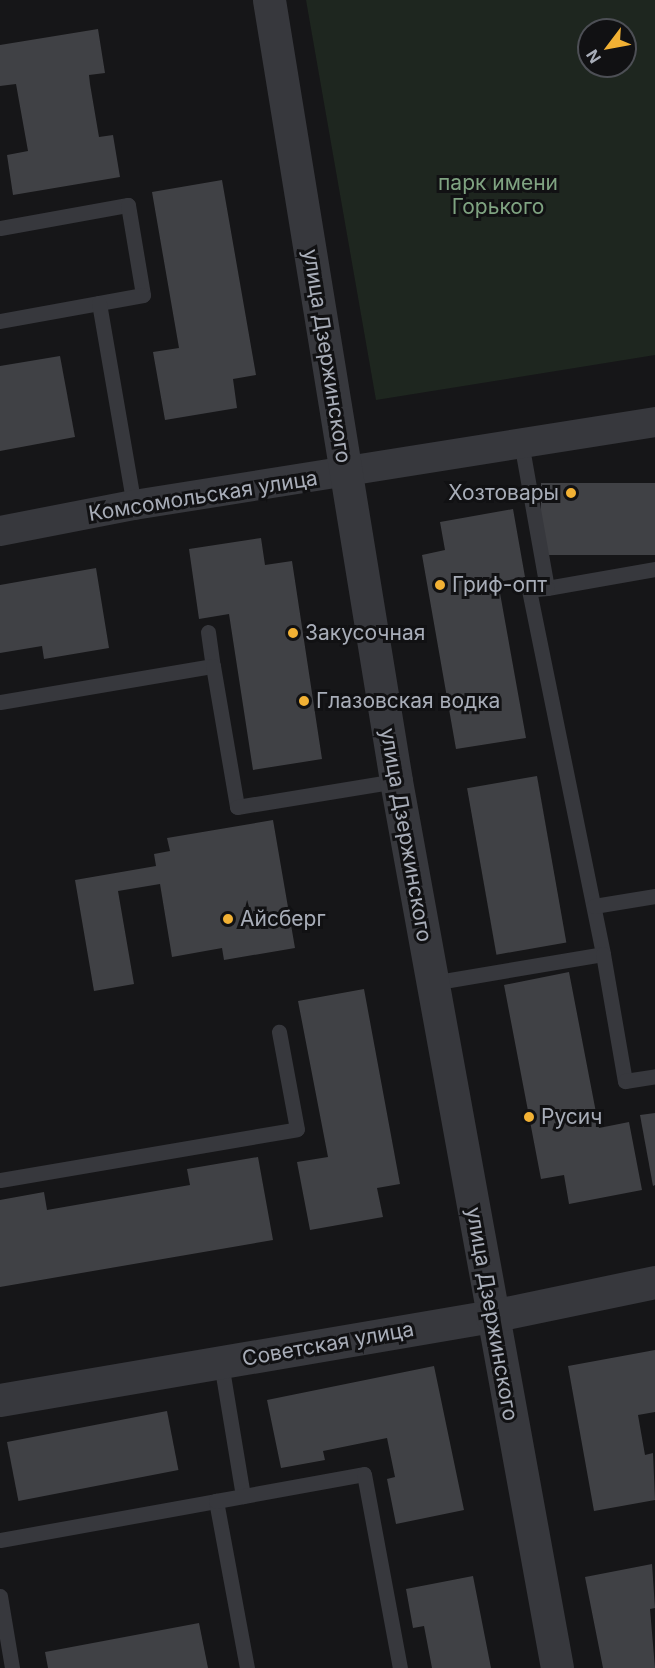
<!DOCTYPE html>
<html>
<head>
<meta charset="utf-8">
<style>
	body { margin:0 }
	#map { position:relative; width:655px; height:1668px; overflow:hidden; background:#161618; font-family:Inter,sans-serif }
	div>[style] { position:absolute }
	.green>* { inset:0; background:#1e261f }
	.building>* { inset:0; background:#404145; transform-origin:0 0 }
	.service>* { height:15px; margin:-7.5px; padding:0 7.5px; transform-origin:7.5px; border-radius:7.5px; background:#37383d }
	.minor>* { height:30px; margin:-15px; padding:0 15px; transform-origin:15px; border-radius:15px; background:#37383d }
	.tertiary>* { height:33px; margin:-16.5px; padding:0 16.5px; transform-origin:16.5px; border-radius:16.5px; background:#37383d }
	.dots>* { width:16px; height:16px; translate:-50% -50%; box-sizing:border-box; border:3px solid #111113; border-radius:50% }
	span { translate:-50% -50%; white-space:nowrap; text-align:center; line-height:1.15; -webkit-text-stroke:6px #111113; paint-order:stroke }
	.park-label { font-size:21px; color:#7fa381 }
	.street-label { font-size:21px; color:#a8adb8 }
	.poi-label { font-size:21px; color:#a8adb8 }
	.right { translate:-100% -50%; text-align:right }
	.left { translate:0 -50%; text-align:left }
	.north { position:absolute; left:577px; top:18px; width:60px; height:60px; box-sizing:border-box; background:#111113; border:2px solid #4d4f55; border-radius:50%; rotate:238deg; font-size:16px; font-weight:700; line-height:24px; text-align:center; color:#a8adb8 }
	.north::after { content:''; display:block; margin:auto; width:21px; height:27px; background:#f2b134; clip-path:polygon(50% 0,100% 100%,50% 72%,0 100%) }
</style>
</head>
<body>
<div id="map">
	<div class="green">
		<i style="clip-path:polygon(evenodd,306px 0,655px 0,655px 355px,376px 400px,306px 0,589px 30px,625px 30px,625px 66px,589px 66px,589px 30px)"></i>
	</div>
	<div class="building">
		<i style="clip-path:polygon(98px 29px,105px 73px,89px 75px,90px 84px,99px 137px,113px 135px,120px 177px,13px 195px,7px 155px,28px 151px,16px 84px,0 86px,0 45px)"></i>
		<i style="clip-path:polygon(222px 180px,256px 375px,233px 379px,237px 408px,165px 420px,153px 352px,179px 348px,152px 192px)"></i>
		<i style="clip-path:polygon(60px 356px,75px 437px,0 451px,0 366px)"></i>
		<i style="left:655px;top:483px;width:72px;height:114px;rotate:90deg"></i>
		<i style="clip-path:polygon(513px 509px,525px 577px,498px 582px,526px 738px,456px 749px,422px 555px,445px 550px,440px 522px)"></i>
		<i style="clip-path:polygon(261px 538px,265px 565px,292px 561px,322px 759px,253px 770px,229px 614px,199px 619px,189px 549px)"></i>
		<i style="clip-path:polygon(96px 568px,109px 648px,44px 659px,42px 646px,0 653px,0 585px)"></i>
		<i style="left:537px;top:776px;width:169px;height:71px;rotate:80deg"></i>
		<i style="clip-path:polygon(273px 820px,295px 948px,224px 960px,222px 948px,172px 957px,160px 884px,118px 891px,134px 984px,94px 991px,75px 880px,156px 866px,154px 854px,170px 851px,167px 838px)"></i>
		<i style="clip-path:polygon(569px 972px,599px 1128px,629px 1122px,642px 1190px,569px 1204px,564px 1175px,541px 1179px,504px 985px)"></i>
		<i style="clip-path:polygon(364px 989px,400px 1184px,377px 1188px,383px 1217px,310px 1230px,297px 1162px,328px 1157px,298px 1001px)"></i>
		<i style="clip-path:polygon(655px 1113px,655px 1185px,653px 1186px,640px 1115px)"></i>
		<i style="clip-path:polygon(258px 1157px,273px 1240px,0 1287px,0 1200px,44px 1192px,47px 1210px,190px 1185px,187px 1169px)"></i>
		<i style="clip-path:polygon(655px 1350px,655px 1412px,638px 1415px,645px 1455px,653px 1453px,655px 1500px,594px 1511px,568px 1366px)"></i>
		<i style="clip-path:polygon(434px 1366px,464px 1510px,396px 1524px,387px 1479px,395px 1477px,387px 1438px,323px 1451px,325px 1460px,281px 1468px,267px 1400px)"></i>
		<i style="left:167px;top:1411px;width:60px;height:163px;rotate:79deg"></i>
		<i style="clip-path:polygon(652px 1564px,655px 1608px,650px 1609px,655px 1668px,603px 1668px,585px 1577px)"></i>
		<i style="clip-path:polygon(473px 1576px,491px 1668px,432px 1668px,424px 1626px,413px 1628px,406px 1589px)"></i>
		<i style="clip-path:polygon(199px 1623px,208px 1668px,48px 1668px,45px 1652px)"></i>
	</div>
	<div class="service">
		<i style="left:0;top:228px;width:130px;rotate:-10.2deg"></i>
		<i style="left:128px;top:205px;width:91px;rotate:80.5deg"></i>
		<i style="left:143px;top:295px;width:145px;rotate:169.7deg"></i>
		<i style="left:99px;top:303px;width:205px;rotate:80.2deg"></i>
		<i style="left:521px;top:442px;width:148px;rotate:79.9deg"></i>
		<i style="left:547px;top:588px;width:110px;rotate:-10deg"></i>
		<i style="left:547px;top:588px;width:18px;rotate:174deg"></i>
		<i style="left:529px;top:590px;width:371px;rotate:78.5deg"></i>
		<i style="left:208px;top:632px;width:34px;rotate:82deg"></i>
		<i style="left:0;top:702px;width:216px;rotate:-9.6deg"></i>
		<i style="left:213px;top:666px;width:143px;rotate:80.3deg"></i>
		<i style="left:237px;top:807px;width:161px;rotate:-9.3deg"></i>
		<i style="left:594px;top:906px;width:62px;rotate:-9.3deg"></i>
		<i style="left:432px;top:983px;width:173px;rotate:-9.6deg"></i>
		<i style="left:603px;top:954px;width:129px;rotate:80.2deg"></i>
		<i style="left:625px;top:1081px;width:30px;rotate:-9deg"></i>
		<i style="left:0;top:1180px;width:301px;rotate:-9.7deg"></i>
		<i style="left:297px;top:1129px;width:99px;rotate:-100.5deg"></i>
		<i style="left:221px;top:1363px;width:135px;rotate:80.6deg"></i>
		<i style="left:0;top:1540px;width:219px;rotate:-10.2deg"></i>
		<i style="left:0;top:1596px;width:73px;rotate:80.5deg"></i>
		<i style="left:247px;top:1668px;width:170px;rotate:-100.5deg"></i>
		<i style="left:216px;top:1501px;width:150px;rotate:-10.3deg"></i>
		<i style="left:364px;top:1474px;width:197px;rotate:79.5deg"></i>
	</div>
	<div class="minor">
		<i style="left:0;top:531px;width:136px;rotate:-11deg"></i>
		<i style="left:134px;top:505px;width:528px;rotate:-9.05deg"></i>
	</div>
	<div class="tertiary">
		<i style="left:269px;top:0;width:791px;rotate:80.76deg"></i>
		<i style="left:396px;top:781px;width:901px;rotate:79.71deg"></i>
		<i style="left:0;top:1400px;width:499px;rotate:-9.7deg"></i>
		<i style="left:492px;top:1316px;width:167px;rotate:-11.8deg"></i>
	</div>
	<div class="dots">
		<i style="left:571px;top:493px;background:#f2b134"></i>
		<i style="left:440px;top:585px;background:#f2b134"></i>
		<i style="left:293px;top:633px;background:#f2b134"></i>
		<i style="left:304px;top:701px;background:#f2b134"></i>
		<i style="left:228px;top:919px;background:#f2b134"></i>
		<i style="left:529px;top:1117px;background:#f2b134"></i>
	</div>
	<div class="park-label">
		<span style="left:498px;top:195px">парк имени<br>Горького</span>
	</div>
	<div class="street-label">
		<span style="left:327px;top:356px;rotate:81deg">улица Дзержинского</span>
		<span style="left:203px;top:496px;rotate:-9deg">Комсомольская улица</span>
		<span style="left:406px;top:835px;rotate:80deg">улица Дзержинского</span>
		<span style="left:492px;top:1314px;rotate:80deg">улица Дзержинского</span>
		<span style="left:328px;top:1344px;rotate:-10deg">Советская улица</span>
	</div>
	<div class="poi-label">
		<span class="right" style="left:559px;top:493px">Хозтовары</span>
		<span class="left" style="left:452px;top:585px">Гриф-опт</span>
		<span class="left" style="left:305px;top:633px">Закусочная</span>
		<span class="left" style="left:316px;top:701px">Глазовская водка</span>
		<span class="left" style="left:240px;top:919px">Айсберг</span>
		<span class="left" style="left:541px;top:1117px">Русич</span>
	</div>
	<div class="north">N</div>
</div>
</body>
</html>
